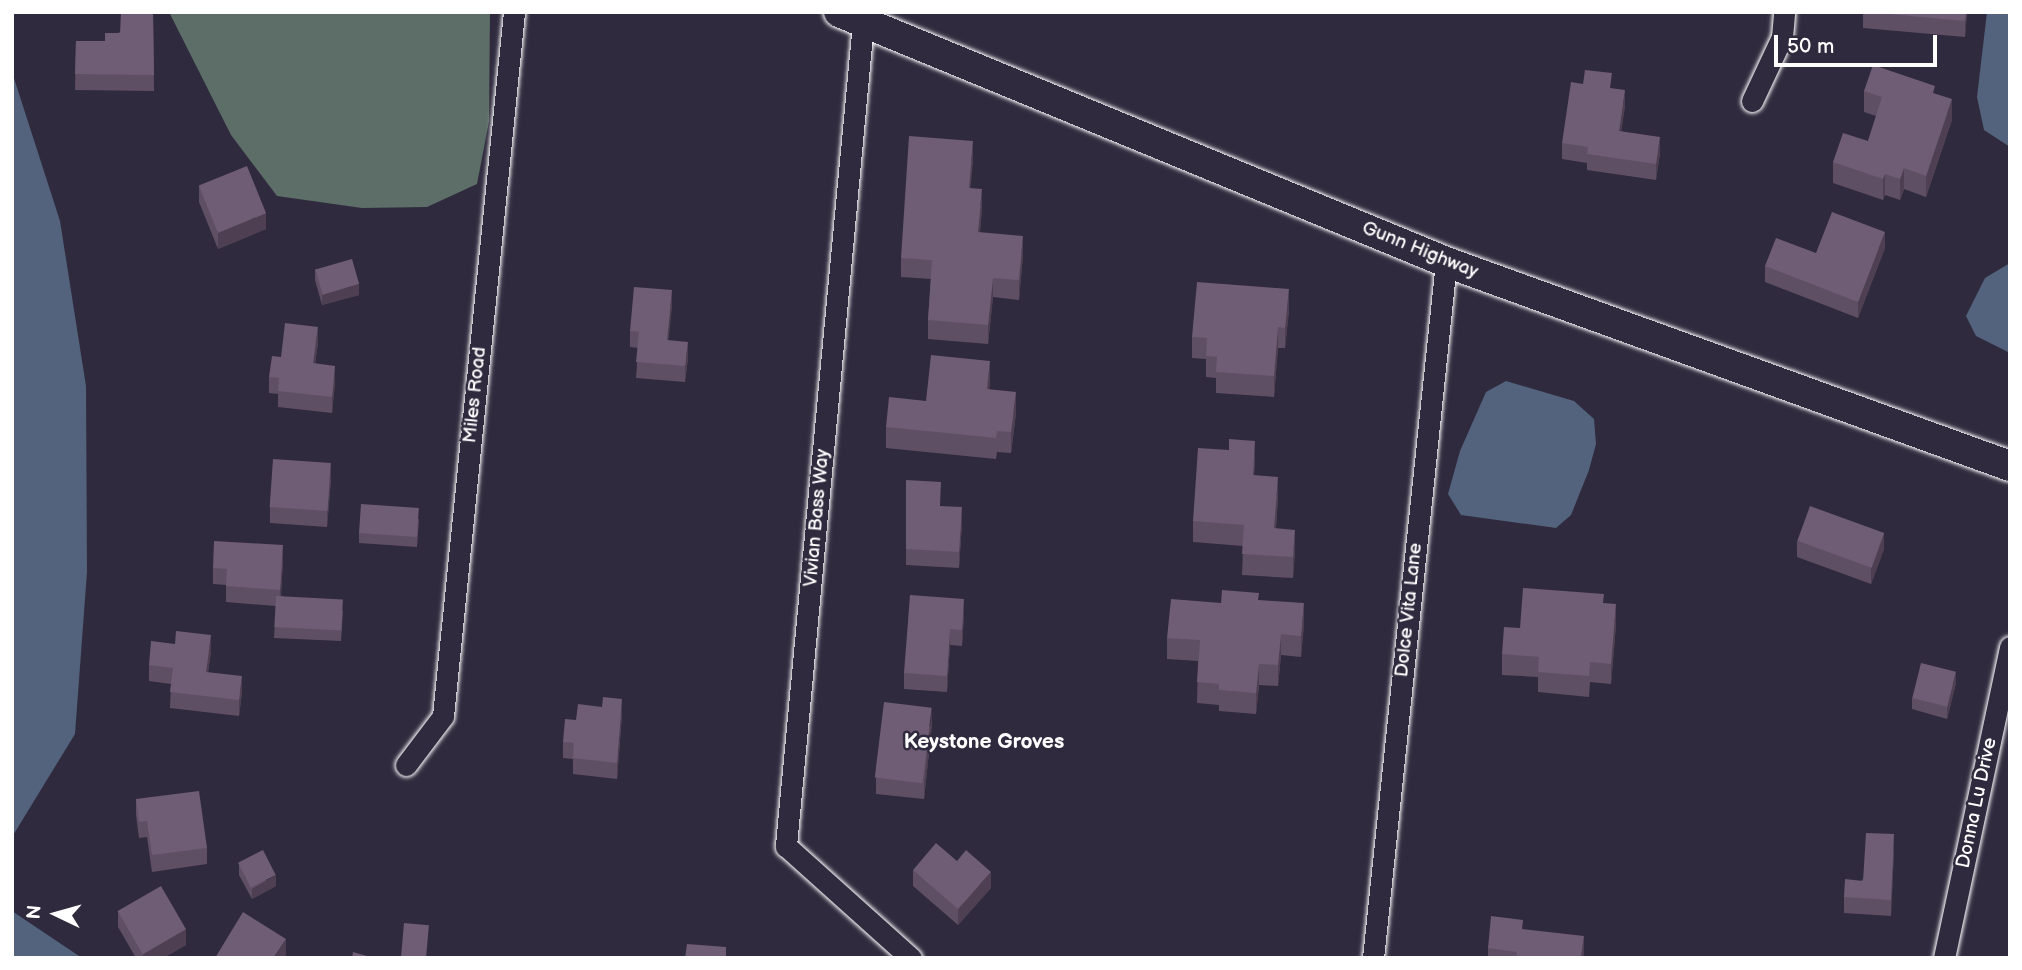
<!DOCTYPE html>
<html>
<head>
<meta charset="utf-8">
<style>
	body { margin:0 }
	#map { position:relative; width:2022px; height:970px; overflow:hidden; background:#2f2a3d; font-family:"Balsamiq Sans",sans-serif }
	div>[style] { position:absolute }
	.green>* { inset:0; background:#5c6e67 }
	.water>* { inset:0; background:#53637d }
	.roads { filter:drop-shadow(0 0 2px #fff) drop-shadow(0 0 2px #fff) }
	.street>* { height:21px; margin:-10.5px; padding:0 10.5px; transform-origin:10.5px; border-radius:10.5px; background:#2f2a3d }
	.secondary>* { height:30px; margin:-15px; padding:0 15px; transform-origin:15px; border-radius:15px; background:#2f2a3d }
	.wall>* { inset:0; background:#5f4f65 }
	.shaded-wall>* { inset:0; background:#4e4052 }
	.building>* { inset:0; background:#6f5c75; transform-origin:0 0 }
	span { translate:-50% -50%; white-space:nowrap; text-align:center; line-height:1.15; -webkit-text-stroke:5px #2f2a3d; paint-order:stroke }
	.street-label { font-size:19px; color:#fff }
	.neighbourhood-label { font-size:21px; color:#fff; font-weight:700 }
	.frame { position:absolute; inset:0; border:14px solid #fff; pointer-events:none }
	.north { position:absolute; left:21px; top:879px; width:70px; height:70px; -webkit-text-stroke:5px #2f2a3d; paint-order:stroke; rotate:275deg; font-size:19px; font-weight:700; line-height:28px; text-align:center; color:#fff }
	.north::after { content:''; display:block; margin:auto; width:24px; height:32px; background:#fff; clip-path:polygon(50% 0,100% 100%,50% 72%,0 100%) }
	.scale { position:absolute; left:1774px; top:35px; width:163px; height:32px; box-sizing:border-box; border:4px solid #fff; border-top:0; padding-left:9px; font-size:21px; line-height:24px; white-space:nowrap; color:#fff; -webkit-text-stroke:5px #2f2a3d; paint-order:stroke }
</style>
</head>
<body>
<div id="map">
	<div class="green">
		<i style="clip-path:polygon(169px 12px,490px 12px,489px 121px,477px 184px,427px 207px,362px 208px,277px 196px,231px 135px)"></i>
	</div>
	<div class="water">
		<i style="clip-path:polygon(1987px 12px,2010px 12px,2010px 147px,1984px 130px,1977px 97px)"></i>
		<i style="clip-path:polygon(12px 72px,60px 221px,86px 386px,87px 572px,75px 734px,12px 837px)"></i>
		<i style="clip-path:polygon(2010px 263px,2010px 353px,1976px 336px,1966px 316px,1985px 278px)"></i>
		<i style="clip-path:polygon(1506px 381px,1574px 401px,1594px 419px,1596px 444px,1589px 470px,1571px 515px,1556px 528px,1461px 515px,1448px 494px,1460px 451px,1486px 392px)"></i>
		<i style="clip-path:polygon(12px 911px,82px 958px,12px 958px)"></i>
	</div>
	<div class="roads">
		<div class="street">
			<i style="left:863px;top:23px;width:827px;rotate:95.35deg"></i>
			<i style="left:786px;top:846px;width:168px;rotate:41.9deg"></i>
			<i style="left:1752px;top:101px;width:71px;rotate:-64.9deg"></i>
			<i style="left:1782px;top:37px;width:25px;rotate:-85deg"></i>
			<i style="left:406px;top:765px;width:61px;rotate:-52.9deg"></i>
			<i style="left:443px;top:716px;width:708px;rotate:-84.24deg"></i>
			<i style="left:1373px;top:958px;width:700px;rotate:-84.01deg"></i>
			<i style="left:1944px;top:958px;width:318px;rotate:-78deg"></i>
		</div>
		<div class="secondary">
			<i style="left:839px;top:12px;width:656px;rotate:22.38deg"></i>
			<i style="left:1446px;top:262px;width:600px;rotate:19.89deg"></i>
		</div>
	</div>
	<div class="wall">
		<i style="clip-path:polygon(153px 12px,154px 91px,75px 90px,76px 41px,105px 41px)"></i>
		<i style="clip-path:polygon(1863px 12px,1967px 12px,1965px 37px,1863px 28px)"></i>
		<i style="clip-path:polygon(1612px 88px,1625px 106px,1621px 131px,1660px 153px,1656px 180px,1587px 170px,1587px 163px,1562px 159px,1562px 143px)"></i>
		<i style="clip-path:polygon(1864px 91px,1935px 94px,1952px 120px,1926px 197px,1904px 189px,1900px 200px,1885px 195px,1883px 200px,1833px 183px,1833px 162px,1868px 141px,1876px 116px,1864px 112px)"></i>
		<i style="clip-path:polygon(973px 160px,970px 188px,982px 208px,980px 232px,1023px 255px,1019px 300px,993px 297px,988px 344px,928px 339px,928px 320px,931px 279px,901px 277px,901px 258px)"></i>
		<i style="clip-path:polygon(199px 186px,266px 229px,218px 249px,199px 202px)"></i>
		<i style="clip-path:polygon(1885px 248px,1858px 318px,1765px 282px,1765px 266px,1816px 253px)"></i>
		<i style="clip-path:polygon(315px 269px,359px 295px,322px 305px,315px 280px)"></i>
		<i style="clip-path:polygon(672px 306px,668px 340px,688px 358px,685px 382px,636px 378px,638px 348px,630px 347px,630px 331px)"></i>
		<i style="clip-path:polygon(1289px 310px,1285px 348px,1278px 348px,1274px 397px,1216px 393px,1216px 378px,1206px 377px,1206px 359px,1192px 358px,1192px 337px)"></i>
		<i style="clip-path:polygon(318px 343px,315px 363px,335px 382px,332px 413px,278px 407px,278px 394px,269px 393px,269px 377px,281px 357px)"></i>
		<i style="clip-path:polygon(990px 382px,989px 389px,1016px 413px,1011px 453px,997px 452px,996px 459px,886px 448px,886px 427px,926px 401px)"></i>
		<i style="clip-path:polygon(1255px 461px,1254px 475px,1278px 497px,1276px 529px,1295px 551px,1293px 578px,1242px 575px,1243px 546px,1193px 542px,1193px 521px)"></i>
		<i style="clip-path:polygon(331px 480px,327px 527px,270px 523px,270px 507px)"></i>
		<i style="clip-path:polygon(906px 480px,962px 523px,959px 568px,906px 565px)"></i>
		<i style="clip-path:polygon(419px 519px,417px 547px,359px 543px,359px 533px)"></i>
		<i style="clip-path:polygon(1797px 541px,1884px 549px,1871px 584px,1797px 557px)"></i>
		<i style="clip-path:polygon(283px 561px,281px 596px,343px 611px,341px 641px,274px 638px,276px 606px,226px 602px,226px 585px,213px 584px,213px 568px)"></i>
		<i style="clip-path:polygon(1259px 600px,1304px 624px,1301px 657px,1281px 655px,1278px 686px,1259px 685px,1256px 714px,1219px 711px,1219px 705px,1197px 703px,1198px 661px,1167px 659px,1167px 638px,1221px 603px)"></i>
		<i style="clip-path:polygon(1604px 603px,1616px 625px,1611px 684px,1590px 682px,1589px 697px,1538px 692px,1538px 677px,1502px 675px,1502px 654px,1520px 628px)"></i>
		<i style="clip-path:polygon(964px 615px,962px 646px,950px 645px,947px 692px,904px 689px,904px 673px)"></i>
		<i style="clip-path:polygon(211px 651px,208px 672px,242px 692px,239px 716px,170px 708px,171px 684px,149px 681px,149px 665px)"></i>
		<i style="clip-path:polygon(1956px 683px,1947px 719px,1912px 709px,1912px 698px)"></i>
		<i style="clip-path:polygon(622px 715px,617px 779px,573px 774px,573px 759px,563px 758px,563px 742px,576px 720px)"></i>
		<i style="clip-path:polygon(932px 724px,924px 799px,876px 794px,876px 778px)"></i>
		<i style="clip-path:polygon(136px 799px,207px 848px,207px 864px,152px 872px,147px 837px,139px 838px,136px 815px)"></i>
		<i style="clip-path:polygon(1894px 850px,1891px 916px,1844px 913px,1844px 897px)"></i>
		<i style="clip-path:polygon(239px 864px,276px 886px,252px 899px,239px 875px)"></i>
		<i style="clip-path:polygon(913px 870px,991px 888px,958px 925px,913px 886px)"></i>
		<i style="clip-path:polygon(118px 911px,186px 945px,163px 958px,136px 958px,118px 927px)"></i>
		<i style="clip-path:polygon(1523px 929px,1583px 958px,1488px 958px,1488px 948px)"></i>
	</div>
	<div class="shaded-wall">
		<i style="clip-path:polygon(1966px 12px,1967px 12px,1965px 37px,1965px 21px)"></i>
		<i style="clip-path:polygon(1625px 90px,1625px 106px,1619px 147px,1619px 131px)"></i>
		<i style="clip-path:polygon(1952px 99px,1952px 120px,1926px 197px,1926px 176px)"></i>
		<i style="clip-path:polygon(1660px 137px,1660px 153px,1656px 180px,1656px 164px)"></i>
		<i style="clip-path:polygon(973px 141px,973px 160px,969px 207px,969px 188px)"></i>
		<i style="clip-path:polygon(1904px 168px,1904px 189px,1900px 200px,1900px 179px)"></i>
		<i style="clip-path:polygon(1885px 174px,1885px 195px,1883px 200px,1883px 179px)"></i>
		<i style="clip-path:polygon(982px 189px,982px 208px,978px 251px,978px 232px)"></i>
		<i style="clip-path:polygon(266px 213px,266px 229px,218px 249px,218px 233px)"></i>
		<i style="clip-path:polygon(1885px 232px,1885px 248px,1858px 318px,1858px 302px)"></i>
		<i style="clip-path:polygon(1023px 236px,1023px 255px,1019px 300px,1019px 280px)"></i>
		<i style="clip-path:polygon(993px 278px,993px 297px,988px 344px,988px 325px)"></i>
		<i style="clip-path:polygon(359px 284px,359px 295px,322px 305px,322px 295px)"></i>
		<i style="clip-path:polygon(1289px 289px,1289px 310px,1285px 348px,1285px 328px)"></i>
		<i style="clip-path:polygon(672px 290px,672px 306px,667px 356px,667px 340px)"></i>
		<i style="clip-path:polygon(318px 327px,318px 343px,313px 379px,313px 363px)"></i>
		<i style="clip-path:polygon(1278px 327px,1278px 348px,1274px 397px,1274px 376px)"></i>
		<i style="clip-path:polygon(688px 342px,688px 358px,685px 382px,685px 366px)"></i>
		<i style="clip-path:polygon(990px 361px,990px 382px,987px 410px,987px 389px)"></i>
		<i style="clip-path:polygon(335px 366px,335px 382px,332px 413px,332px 397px)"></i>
		<i style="clip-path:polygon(1016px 392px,1016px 413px,1011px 453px,1011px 432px)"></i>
		<i style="clip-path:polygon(1255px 441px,1255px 461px,1253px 496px,1253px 475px)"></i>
		<i style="clip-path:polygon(331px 463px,331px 480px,327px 527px,327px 511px)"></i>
		<i style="clip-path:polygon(1278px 477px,1278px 497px,1274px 549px,1274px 528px)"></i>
		<i style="clip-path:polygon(962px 507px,962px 523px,959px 568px,959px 552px)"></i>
		<i style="clip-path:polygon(1295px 530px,1295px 551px,1293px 578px,1293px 557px)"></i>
		<i style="clip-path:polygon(1884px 533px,1884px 549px,1871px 584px,1871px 568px)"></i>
		<i style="clip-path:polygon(283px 545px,283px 561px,280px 606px,280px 590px)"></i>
		<i style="clip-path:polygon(964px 599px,964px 615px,962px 646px,962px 630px)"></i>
		<i style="clip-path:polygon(1304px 603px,1304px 624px,1301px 657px,1301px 636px)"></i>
		<i style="clip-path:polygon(1616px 604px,1616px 625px,1611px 684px,1611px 664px)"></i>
		<i style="clip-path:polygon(950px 629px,950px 645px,947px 692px,947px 676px)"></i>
		<i style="clip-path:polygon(1281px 634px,1281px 655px,1278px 686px,1278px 665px)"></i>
		<i style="clip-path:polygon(211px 635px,211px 651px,206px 688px,206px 672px)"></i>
		<i style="clip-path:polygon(1259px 664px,1259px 685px,1256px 714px,1256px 693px)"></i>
		<i style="clip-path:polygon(1956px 672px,1956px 683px,1947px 719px,1947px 708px)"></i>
		<i style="clip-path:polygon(242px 676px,242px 692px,239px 716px,239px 700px)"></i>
		<i style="clip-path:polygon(622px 699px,622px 715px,617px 779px,617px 763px)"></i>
		<i style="clip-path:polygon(932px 708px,932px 724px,924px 799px,924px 783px)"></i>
		<i style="clip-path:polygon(1894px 834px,1894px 850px,1891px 916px,1891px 900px)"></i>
		<i style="clip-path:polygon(991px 872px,991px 888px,958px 925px,958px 909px)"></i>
		<i style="clip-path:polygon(276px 875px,276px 886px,252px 899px,252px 889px)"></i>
		<i style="clip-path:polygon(186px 929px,186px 945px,163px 958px,143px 958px,143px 954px)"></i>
		<i style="clip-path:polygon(1584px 936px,1584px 957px,1581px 958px)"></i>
		<i style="clip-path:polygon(286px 939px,286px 955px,284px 958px,274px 958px)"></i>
	</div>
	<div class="building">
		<i style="clip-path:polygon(121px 12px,153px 12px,154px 75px,75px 74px,76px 41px,105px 41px,105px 33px,120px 33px)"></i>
		<i style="clip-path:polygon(1867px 12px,1966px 12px,1965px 21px)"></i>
		<i style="clip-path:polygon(1873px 65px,1935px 86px,1933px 93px,1952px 99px,1926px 176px,1904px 168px,1900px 179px,1885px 174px,1883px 179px,1833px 162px,1843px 133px,1868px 141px,1882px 97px,1864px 91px)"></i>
		<i style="clip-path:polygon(1585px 70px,1612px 73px,1610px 88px,1625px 90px,1619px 131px,1660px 137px,1656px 164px,1587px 154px,1588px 147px,1562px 143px,1571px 82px,1583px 84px)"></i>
		<i style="clip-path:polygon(909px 136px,973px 141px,969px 188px,982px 189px,978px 232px,1023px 236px,1019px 280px,993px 278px,988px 325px,928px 320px,932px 260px,901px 258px)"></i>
		<i style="left:247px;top:166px;width:51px;height:52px;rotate:68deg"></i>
		<i style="clip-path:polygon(1832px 212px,1885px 232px,1858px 302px,1765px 266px,1776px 238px,1816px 253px)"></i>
		<i style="left:352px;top:259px;width:26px;height:38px;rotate:74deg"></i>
		<i style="clip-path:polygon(1197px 282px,1289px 289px,1285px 328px,1278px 327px,1274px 376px,1216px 372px,1217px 357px,1206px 356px,1207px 338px,1192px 337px)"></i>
		<i style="clip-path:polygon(634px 287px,672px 290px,667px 340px,688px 342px,685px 366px,636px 362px,639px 332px,630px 331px)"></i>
		<i style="clip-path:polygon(285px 323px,318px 327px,313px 363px,335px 366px,332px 397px,278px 391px,279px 378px,269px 377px,272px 356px,281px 357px)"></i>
		<i style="clip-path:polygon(931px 355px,990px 361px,987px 389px,1016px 392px,1011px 432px,997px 431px,996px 438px,886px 427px,889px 397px,926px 401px)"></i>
		<i style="clip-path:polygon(1229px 439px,1255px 441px,1253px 475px,1278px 477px,1274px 528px,1295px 530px,1293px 557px,1242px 554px,1244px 525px,1193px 521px,1198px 448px,1229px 450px)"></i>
		<i style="left:273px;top:459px;width:58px;height:48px;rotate:4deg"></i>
		<i style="clip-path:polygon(906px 480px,941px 482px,940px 506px,962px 507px,959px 552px,906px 549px)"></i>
		<i style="left:361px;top:504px;width:58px;height:29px;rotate:4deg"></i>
		<i style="left:1810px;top:506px;width:79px;height:37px;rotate:20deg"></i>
		<i style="clip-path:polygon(214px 541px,283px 545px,280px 590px,226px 586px,227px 569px,213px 568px)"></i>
		<i style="clip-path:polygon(1523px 588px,1604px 594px,1603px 603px,1616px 604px,1611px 664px,1590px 662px,1589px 676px,1538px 672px,1539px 657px,1502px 654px,1504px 627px,1520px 628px)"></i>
		<i style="clip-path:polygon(1222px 590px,1259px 593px,1258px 600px,1304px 603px,1301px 636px,1281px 634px,1278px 665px,1259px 664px,1256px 693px,1219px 690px,1219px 684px,1197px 682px,1200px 640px,1167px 638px,1171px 599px,1221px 603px)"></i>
		<i style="clip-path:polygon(910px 595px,964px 599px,962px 630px,950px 629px,947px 676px,904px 673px)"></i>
		<i style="left:276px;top:596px;width:67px;height:31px;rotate:3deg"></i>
		<i style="clip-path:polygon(176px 631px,211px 635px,206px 672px,242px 676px,239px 700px,170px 692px,173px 668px,149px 665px,151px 641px,175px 644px)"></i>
		<i style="left:1921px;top:663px;width:36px;height:36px;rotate:14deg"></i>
		<i style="clip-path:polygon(603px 697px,622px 699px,617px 763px,573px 758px,574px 743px,563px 742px,565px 719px,576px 720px,578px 704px,602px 707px)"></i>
		<i style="left:884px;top:702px;width:48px;height:76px;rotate:7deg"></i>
		<i style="clip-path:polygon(199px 791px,207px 848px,152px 855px,147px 821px,139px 822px,136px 799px)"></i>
		<i style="clip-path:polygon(1866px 833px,1894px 834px,1891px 900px,1844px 897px,1845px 879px,1863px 881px)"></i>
		<i style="clip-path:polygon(936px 843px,957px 861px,966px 850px,991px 872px,958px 909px,913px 870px)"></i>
		<i style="left:263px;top:850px;width:28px;height:28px;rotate:63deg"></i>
		<i style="left:161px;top:886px;width:50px;height:50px;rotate:60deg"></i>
		<i style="clip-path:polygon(243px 912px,286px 939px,274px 957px,275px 958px,215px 958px)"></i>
		<i style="clip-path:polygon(1491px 916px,1523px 920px,1522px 929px,1584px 936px,1581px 958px,1516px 958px,1517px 952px,1488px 948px)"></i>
		<i style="left:404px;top:923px;width:25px;height:35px;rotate:5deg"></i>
		<i style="clip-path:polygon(687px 944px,726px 947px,726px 958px,685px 958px)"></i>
		<i style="clip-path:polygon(353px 952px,374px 958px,352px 958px)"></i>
	</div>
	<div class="street-label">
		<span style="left:1420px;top:250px;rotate:22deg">Gunn Highway</span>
		<span style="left:475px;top:395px;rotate:-84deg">Miles Road</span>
		<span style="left:817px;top:518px;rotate:-85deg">Vivian Bass Way</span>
		<span style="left:1409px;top:610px;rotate:-84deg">Dolce Vita Lane</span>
		<span style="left:1977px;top:803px;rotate:-78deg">Donna Lu Drive</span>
	</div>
	<div class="neighbourhood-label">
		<span style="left:984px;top:742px">Keystone Groves</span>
	</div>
	<div class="frame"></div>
	<div class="north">N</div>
	<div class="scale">50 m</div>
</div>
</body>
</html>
